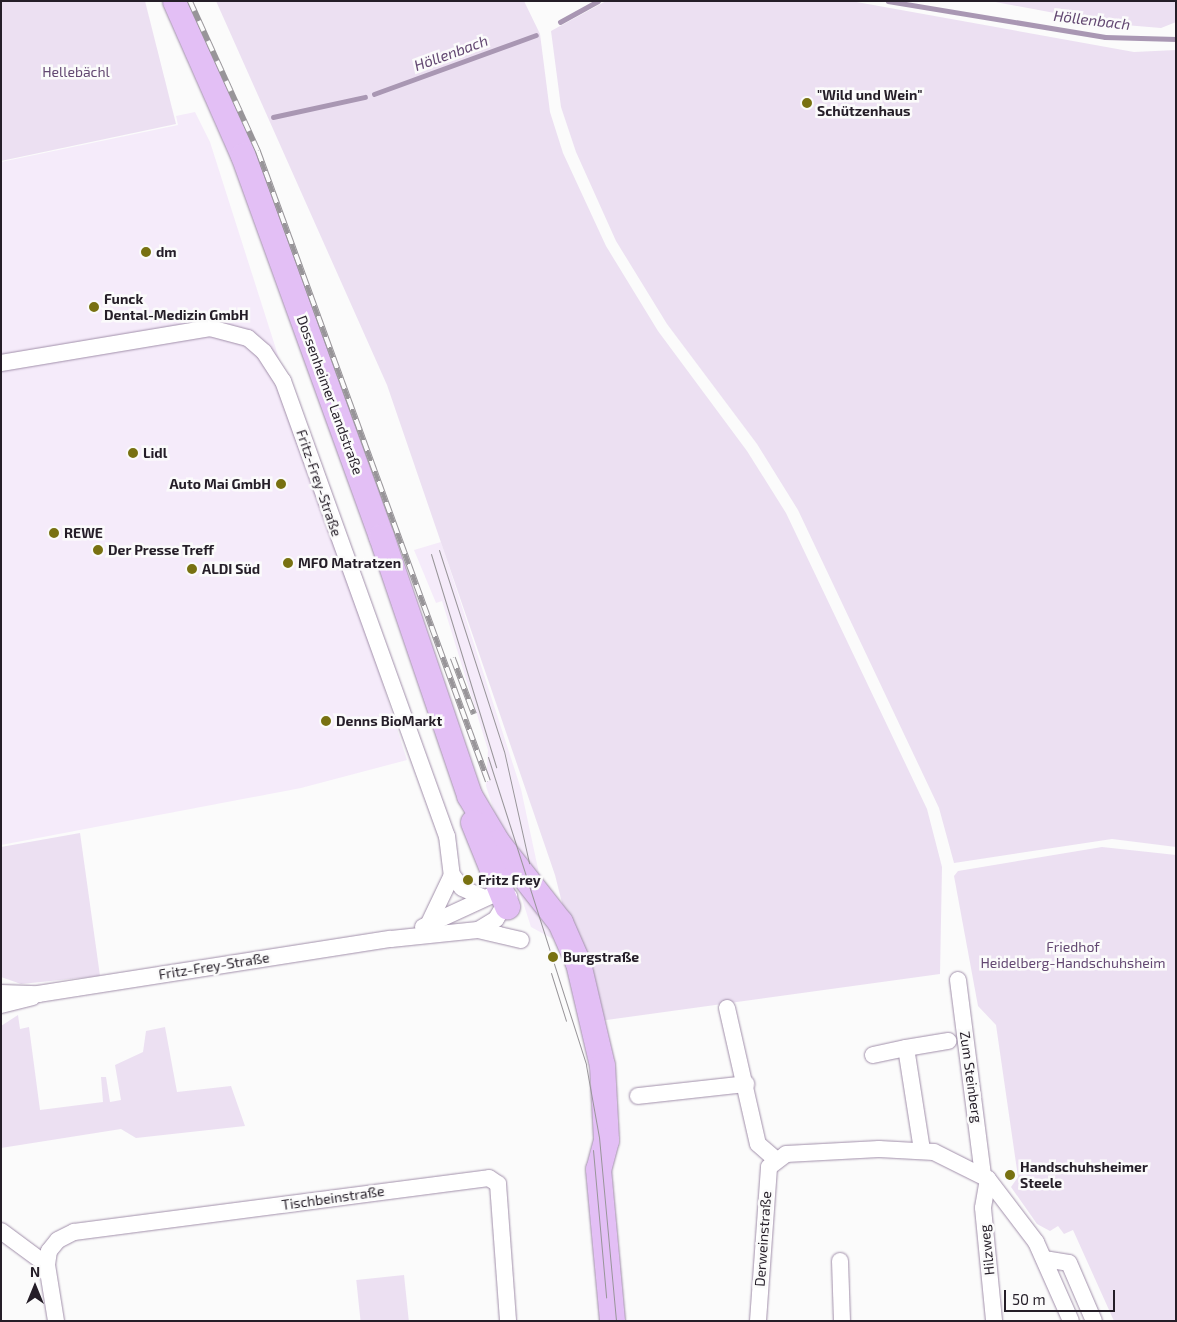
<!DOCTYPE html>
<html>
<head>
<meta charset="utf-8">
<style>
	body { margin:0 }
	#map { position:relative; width:1177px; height:1322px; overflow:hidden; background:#fbfbfb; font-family:"Exo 2",sans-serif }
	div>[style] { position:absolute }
	.built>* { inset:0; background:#f5ebfa }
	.green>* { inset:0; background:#ece0f2; transform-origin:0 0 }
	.stream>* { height:4.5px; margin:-2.25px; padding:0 2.25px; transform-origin:2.25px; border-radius:2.25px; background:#a997b3 }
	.roads { filter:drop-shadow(0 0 1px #a18faa) drop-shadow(0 0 1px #a18faa) }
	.minor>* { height:16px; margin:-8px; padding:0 8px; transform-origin:8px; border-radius:8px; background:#fff }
	.primary>* { height:25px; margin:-12.5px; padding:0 12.5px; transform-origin:12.5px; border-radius:12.5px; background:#e3bff5 }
	.tram>* { height:1px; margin:-0.5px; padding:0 0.5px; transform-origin:0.5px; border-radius:0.5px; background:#989599 }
	.rail>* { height:5.5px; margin-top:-2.75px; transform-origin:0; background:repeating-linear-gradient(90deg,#fbfbfb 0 11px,#989599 0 22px); box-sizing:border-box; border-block:1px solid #989599 }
	.dots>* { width:14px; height:14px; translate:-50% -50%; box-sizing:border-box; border:2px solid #fbfbfb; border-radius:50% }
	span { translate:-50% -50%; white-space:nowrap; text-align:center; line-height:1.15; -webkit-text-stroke:5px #fbfbfb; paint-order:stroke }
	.park-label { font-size:14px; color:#634872 }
	.poi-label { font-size:14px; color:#251e28; font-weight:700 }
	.left { translate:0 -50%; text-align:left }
	.right { translate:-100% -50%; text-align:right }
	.street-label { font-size:14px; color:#251e28 }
	.water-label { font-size:15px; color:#624771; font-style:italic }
	.frame { position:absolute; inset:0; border:2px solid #251e28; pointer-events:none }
	.north { position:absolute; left:10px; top:1262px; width:50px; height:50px; -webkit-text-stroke:4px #fbfbfb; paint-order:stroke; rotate:0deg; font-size:14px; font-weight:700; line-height:20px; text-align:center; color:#251e28 }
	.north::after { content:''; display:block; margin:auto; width:18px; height:22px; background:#251e28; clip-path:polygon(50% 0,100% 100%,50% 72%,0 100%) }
	.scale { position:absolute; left:1004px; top:1290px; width:111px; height:22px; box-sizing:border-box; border:2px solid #251e28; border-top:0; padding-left:6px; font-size:15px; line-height:18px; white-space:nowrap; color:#251e28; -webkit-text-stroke:4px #fbfbfb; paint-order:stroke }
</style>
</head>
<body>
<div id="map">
	<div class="built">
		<i style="clip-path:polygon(195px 112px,210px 142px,407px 760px,301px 788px,1px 845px,1px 162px,178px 125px,176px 116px)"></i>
		<i style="clip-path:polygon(441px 542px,521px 789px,553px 939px,531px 927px,486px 786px,488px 750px,442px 601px,436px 603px,414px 550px)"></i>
	</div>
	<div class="green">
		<i style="clip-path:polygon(1px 1px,145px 1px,176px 124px,1px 161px)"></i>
		<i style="clip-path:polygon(216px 1px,524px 1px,540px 34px,550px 112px,563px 153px,606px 246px,658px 331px,747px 451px,786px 513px,927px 809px,942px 867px,940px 974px,592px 1022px,555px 875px,387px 385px)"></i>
		<i style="clip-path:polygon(606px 1px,851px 1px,1134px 52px,1176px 50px,1176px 847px,1112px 839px,954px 863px,939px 808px,798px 510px,757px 444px,667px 324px,616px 241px,576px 152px,561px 107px,551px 31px)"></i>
		<i style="clip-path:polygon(990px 1px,1176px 1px,1176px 22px,1161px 28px,1113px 24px)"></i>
		<i style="clip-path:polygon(80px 833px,100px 976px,21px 984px,1px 977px,1px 847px)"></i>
		<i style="clip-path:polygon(1102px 847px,1176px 855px,1176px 1321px,1114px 1321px,1073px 1230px,1064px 1234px,1058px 1226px,1050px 1231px,1037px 1224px,1011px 1187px,1018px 1177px,996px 1025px,978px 1006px,954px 876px,958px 871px)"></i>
		<i style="clip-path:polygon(18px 1015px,20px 1029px,29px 1027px,40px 1110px,103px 1102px,101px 1077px,106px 1077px,110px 1102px,121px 1100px,115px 1065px,143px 1052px,146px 1031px,165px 1027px,177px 1092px,231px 1086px,245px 1126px,136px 1138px,121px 1129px,1px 1148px,1px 1026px)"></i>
		<i style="left:404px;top:1275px;width:46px;height:48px;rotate:84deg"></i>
	</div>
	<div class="stream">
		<i style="left:888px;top:1px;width:220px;rotate:9.4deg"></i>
		<i style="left:1105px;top:37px;width:71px;rotate:1.6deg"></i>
		<i style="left:560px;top:22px;width:43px;rotate:-28.9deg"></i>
		<i style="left:374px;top:94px;width:172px;rotate:-20deg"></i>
		<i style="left:273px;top:117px;width:94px;rotate:-12.3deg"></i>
	</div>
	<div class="roads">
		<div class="minor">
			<i style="left:1px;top:363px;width:212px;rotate:-9.5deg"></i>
			<i style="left:210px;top:328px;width:39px;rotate:15deg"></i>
			<i style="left:248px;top:338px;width:21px;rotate:41deg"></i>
			<i style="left:264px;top:352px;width:35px;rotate:57deg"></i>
			<i style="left:283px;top:381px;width:484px;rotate:70.2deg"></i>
			<i style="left:447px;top:836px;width:39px;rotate:83deg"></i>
			<i style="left:452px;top:875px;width:55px;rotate:115.6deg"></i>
			<i style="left:452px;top:875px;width:16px;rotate:52deg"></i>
			<i style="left:462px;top:888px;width:22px;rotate:24deg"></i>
			<i style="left:423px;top:927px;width:86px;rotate:-24.8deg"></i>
			<i style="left:478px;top:930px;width:21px;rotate:-31deg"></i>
			<i style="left:496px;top:919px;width:26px;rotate:-59deg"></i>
			<i style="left:958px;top:980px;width:197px;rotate:82.7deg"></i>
			<i style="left:1px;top:993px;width:37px;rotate:2deg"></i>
			<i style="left:38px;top:994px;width:357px;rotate:-8.9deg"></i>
			<i style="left:391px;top:939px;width:87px;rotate:-5.9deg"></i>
			<i style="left:478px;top:930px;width:44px;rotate:13.1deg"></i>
			<i style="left:1px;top:1005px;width:32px;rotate:-14deg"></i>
			<i style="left:727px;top:1008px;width:139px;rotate:77.2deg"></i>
			<i style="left:758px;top:1144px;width:23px;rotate:41deg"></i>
			<i style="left:873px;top:1055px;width:34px;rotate:-12deg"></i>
			<i style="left:638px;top:1096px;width:109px;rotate:-6.3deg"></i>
			<i style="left:922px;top:1150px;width:103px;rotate:-98.9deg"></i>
			<i style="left:906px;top:1048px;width:43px;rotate:-9.5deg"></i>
			<i style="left:988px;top:1179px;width:29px;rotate:100deg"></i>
			<i style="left:983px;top:1208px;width:114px;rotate:84.4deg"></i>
			<i style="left:1px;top:1231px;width:57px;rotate:36.5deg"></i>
			<i style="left:1044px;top:1259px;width:25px;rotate:9deg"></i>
			<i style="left:1069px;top:1263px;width:63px;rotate:66.7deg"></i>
			<i style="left:840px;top:1261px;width:60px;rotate:88.1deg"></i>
			<i style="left:56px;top:1321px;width:57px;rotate:-99.1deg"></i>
			<i style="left:47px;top:1265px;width:14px;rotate:-82deg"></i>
			<i style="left:49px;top:1251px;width:14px;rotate:-51deg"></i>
			<i style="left:58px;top:1240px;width:18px;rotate:-27deg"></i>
			<i style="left:74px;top:1232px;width:418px;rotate:-7.4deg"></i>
			<i style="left:489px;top:1178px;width:11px;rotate:34deg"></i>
			<i style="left:498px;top:1184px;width:137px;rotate:85.8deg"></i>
			<i style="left:758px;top:1321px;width:154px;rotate:-85.9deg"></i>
			<i style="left:769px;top:1167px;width:21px;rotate:-37deg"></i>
			<i style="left:786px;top:1154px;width:93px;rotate:-3.1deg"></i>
			<i style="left:879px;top:1149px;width:55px;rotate:3.1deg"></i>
			<i style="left:934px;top:1152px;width:60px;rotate:26.6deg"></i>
			<i style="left:988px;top:1179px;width:79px;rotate:52.7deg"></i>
			<i style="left:1036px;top:1242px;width:86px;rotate:66.1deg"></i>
		</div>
		<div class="primary">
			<i style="left:175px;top:1px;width:168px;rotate:66.2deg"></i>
			<i style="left:243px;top:155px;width:405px;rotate:70.1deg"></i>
			<i style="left:381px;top:536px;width:274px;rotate:71.2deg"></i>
			<i style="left:469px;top:795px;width:55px;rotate:59.2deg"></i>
			<i style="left:497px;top:842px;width:102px;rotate:51.8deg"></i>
			<i style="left:560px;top:922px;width:45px;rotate:66.3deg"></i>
			<i style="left:578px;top:963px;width:105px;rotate:76.8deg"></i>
			<i style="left:602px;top:1065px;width:75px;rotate:86.9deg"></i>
			<i style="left:606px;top:1140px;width:30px;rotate:105deg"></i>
			<i style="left:598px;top:1169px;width:153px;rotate:84.7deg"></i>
			<i style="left:473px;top:822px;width:91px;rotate:68deg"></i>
		</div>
	</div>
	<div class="tram">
		<i style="left:439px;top:550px;width:211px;rotate:72.1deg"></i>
		<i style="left:504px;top:751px;width:115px;rotate:77.4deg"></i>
		<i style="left:431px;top:554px;width:223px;rotate:73deg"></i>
		<i style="left:488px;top:757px;width:323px;rotate:72.3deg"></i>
		<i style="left:586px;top:1065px;width:73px;rotate:79.8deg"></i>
		<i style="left:599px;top:1137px;width:185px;rotate:84.7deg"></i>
		<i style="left:551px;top:973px;width:50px;rotate:72.6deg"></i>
		<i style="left:593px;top:1150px;width:148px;rotate:84.9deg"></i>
	</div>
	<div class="rail">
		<i style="left:190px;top:1px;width:165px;rotate:65.6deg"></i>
		<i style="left:258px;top:151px;width:671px;rotate:69.94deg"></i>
		<i style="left:453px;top:658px;width:60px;rotate:69.4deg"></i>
	</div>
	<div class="dots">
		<i style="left:807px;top:103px;background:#787111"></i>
		<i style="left:146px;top:252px;background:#787111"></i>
		<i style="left:94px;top:307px;background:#787111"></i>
		<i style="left:133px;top:453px;background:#787111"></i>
		<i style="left:281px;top:484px;background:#787111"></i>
		<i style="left:54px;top:533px;background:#787111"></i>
		<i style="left:98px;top:550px;background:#787111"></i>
		<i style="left:288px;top:563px;background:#787111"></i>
		<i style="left:192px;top:569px;background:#787111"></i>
		<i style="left:326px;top:721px;background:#787111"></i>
		<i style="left:468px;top:880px;background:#787111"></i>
		<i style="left:553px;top:957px;background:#787111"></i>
		<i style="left:1010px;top:1175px;background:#787111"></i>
	</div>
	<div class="park-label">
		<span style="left:76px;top:72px">Hellebächl</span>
		<span style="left:1073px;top:955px">Friedhof<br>Heidelberg-Handschuhsheim</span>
	</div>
	<div class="poi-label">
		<span class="left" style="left:817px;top:103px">"Wild und Wein"<br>Schützenhaus</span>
		<span class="left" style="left:156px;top:252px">dm</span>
		<span class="left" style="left:104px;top:307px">Funck<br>Dental-Medizin GmbH</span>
		<span class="left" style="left:143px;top:453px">Lidl</span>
		<span class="right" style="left:271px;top:484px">Auto Mai GmbH</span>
		<span class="left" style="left:64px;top:533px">REWE</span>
		<span class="left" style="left:108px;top:550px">Der Presse Treff</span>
		<span class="left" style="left:298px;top:563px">MFO Matratzen</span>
		<span class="left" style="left:202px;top:569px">ALDI Süd</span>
		<span class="left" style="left:336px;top:721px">Denns BioMarkt</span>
		<span class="left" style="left:478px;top:880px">Fritz Frey</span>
		<span class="left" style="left:563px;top:957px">Burgstraße</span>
		<span class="left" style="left:1020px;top:1175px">Handschuhsheimer<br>Steele</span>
	</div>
	<div class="street-label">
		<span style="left:330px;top:395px;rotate:70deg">Dossenheimer Landstraße</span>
		<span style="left:319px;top:483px;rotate:71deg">Fritz-Frey-Straße</span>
		<span style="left:214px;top:966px;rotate:-9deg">Fritz-Frey-Straße</span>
		<span style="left:971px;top:1077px;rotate:82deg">Zum Steinberg</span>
		<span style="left:333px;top:1198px;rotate:-8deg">Tischbeinstraße</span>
		<span style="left:763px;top:1239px;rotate:-86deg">Derweinstraße</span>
		<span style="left:987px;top:1250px;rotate:-96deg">Hilzweg</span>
	</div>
	<div class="water-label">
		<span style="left:1092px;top:20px;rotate:7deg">Höllenbach</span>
		<span style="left:451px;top:53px;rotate:-20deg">Höllenbach</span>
	</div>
	<div class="frame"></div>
	<div class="north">N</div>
	<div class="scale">50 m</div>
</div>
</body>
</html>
